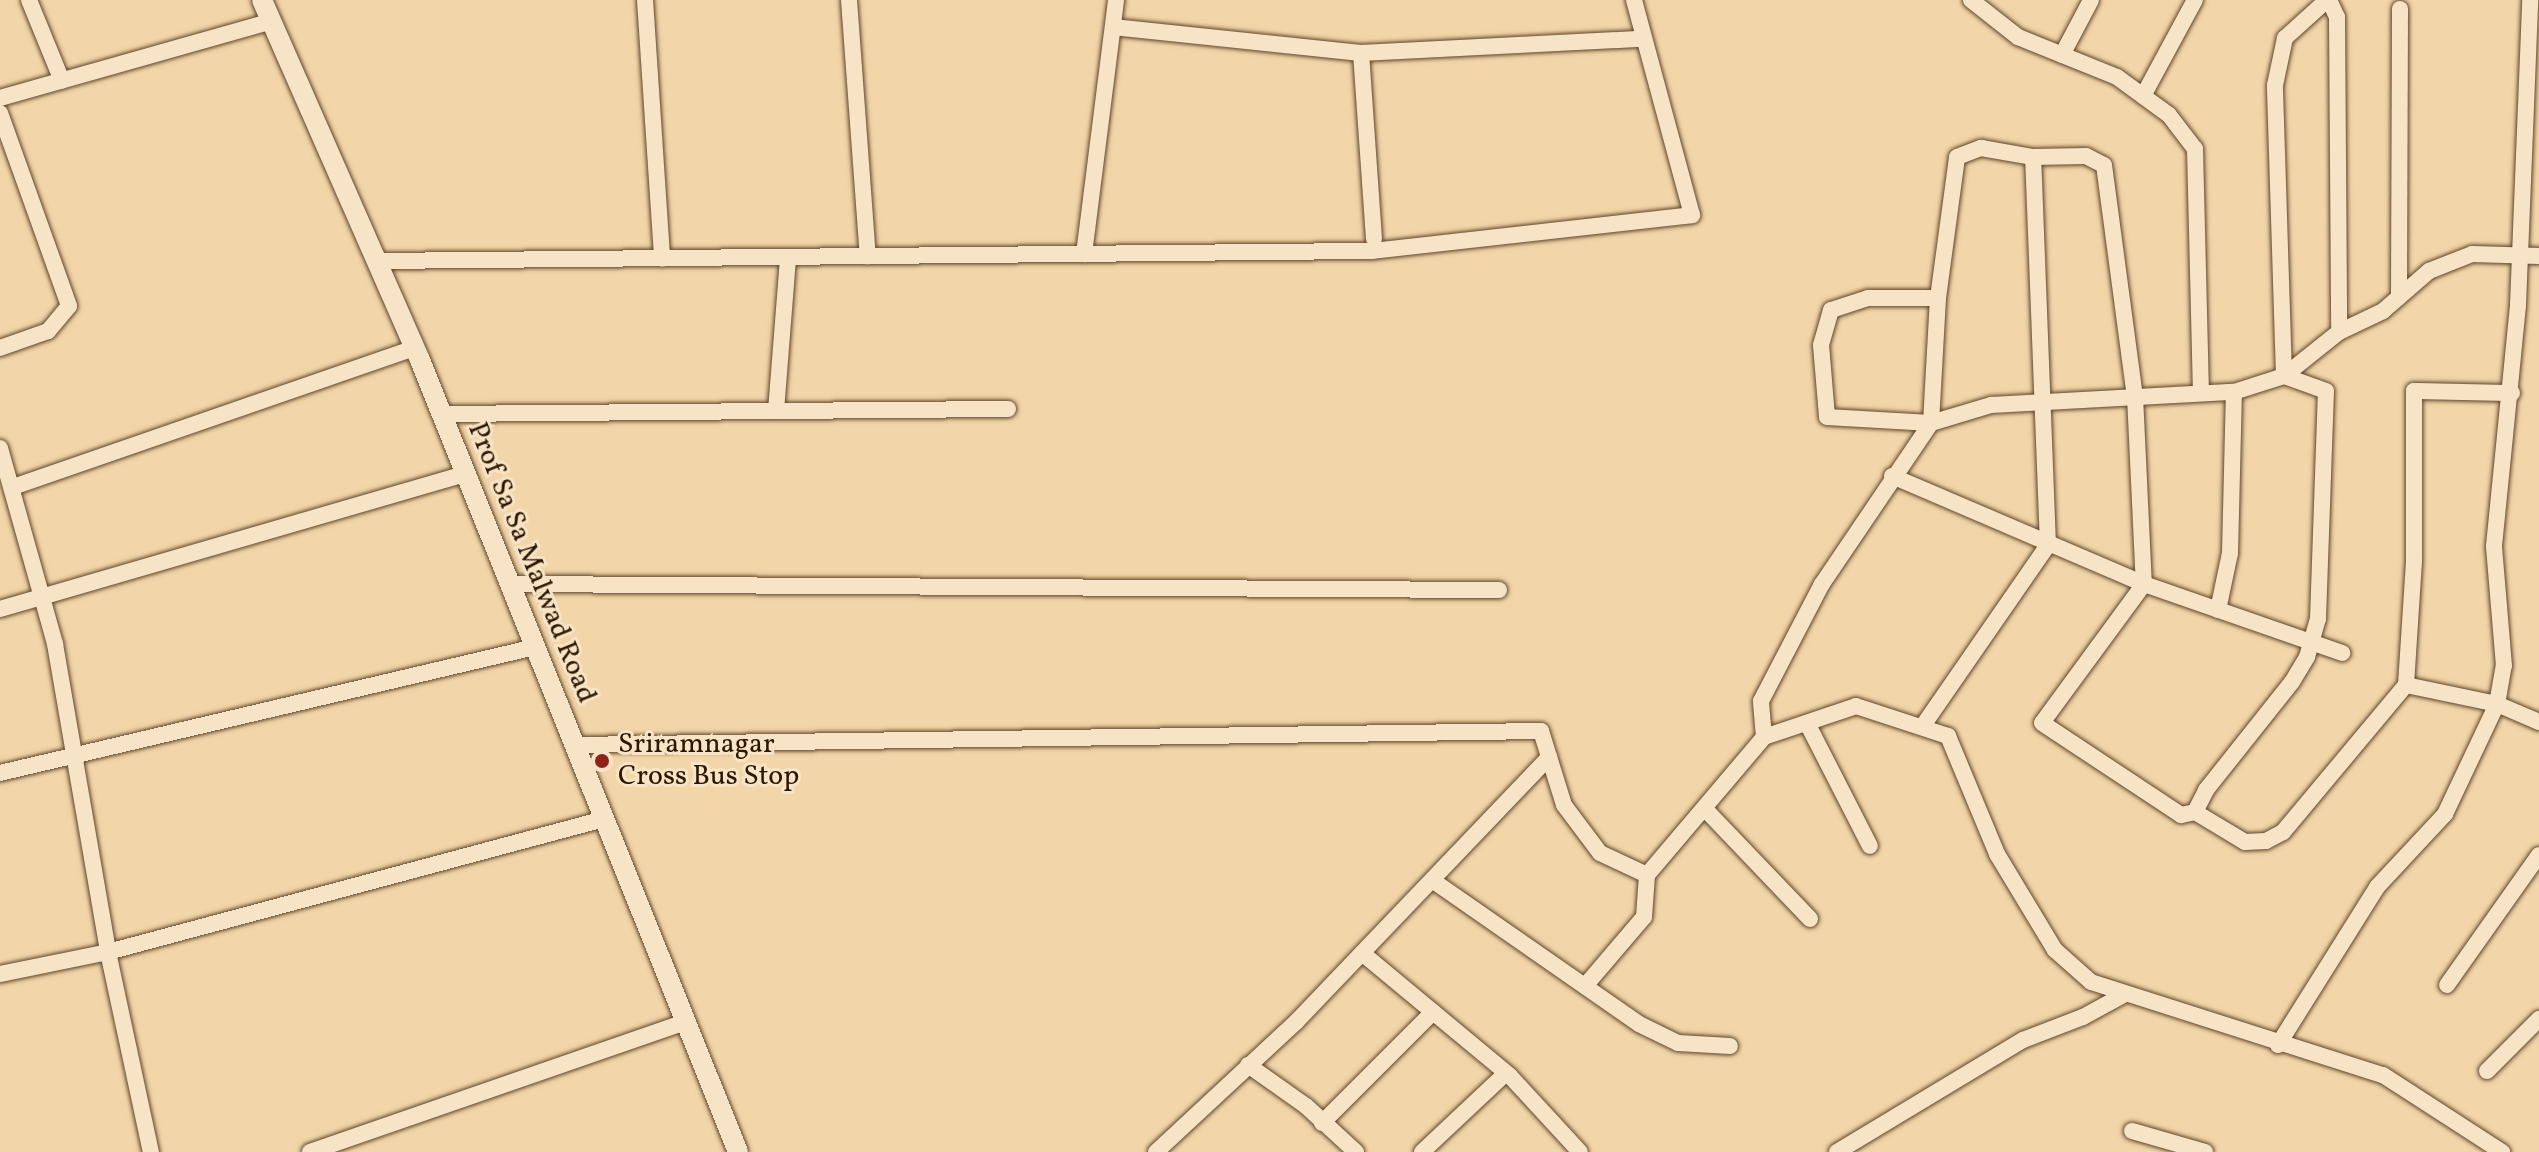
<!DOCTYPE html>
<html>
<head>
<meta charset="utf-8">
<style>
	body { margin:0 }
	#map { position:relative; width:2539px; height:1152px; overflow:hidden; background:#f2d5a8; font-family:Vollkorn,serif }
	div>[style] { position:absolute }
	.roads { filter:drop-shadow(0 0 2px #5e462a) drop-shadow(0 0 2px #5e462a) }
	.minor>* { height:16px; margin:-8px; padding:0 8px; transform-origin:8px; border-radius:8px; background:#f7e4c6 }
	.tertiary>* { height:20px; margin:-10px; padding:0 10px; transform-origin:10px; border-radius:10px; background:#f7e4c6 }
	.dots>* { width:22px; height:22px; translate:-50% -50%; box-sizing:border-box; border:4px solid #f7e4c6; border-radius:50% }
	span { translate:-50% -50%; white-space:nowrap; text-align:center; line-height:1.15; -webkit-text-stroke:6px #f7e4c6; paint-order:stroke }
	.street-label { font-size:28px; color:#2c1600 }
	.poi-label { font-size:28px; color:#2c1600 }
	.left { translate:0 -50%; text-align:left }
</style>
</head>
<body>
<div id="map">
	<div class="roads">
		<div class="minor">
			<i style="left:29px;top:0;width:87px;rotate:67.8deg"></i>
			<i style="left:645px;top:0;width:259px;rotate:86.2deg"></i>
			<i style="left:849px;top:0;width:257px;rotate:85.8deg"></i>
			<i style="left:1971px;top:0;width:60px;rotate:38.2deg"></i>
			<i style="left:2018px;top:37px;width:107px;rotate:22deg"></i>
			<i style="left:2117px;top:77px;width:64px;rotate:36.2deg"></i>
			<i style="left:2169px;top:115px;width:43px;rotate:52.6deg"></i>
			<i style="left:2195px;top:149px;width:243px;rotate:88.6deg"></i>
			<i style="left:2329px;top:0;width:19px;rotate:65deg"></i>
			<i style="left:2337px;top:17px;width:315px;rotate:89.6deg"></i>
			<i style="left:1113px;top:27px;width:249px;rotate:6deg"></i>
			<i style="left:1361px;top:53px;width:281px;rotate:-2.9deg"></i>
			<i style="left:1361px;top:53px;width:186px;rotate:86deg"></i>
			<i style="left:2062px;top:55px;width:62px;rotate:-62.2deg"></i>
			<i style="left:2143px;top:96px;width:109px;rotate:-61.6deg"></i>
			<i style="left:0;top:98px;width:283px;rotate:-15.8deg"></i>
			<i style="left:0;top:113px;width:205px;rotate:70.3deg"></i>
			<i style="left:69px;top:306px;width:33px;rotate:130deg"></i>
			<i style="left:48px;top:331px;width:51px;rotate:160.5deg"></i>
			<i style="left:1084px;top:254px;width:256px;rotate:-82.8deg"></i>
			<i style="left:376px;top:261px;width:996px;rotate:-0.58deg"></i>
			<i style="left:1372px;top:251px;width:322px;rotate:-6.4deg"></i>
			<i style="left:1692px;top:215px;width:223px;rotate:-105.1deg"></i>
			<i style="left:2399px;top:297px;width:288px;rotate:-89.8deg"></i>
			<i style="left:1938px;top:298px;width:70px;rotate:180deg"></i>
			<i style="left:1868px;top:298px;width:39px;rotate:162deg"></i>
			<i style="left:1831px;top:310px;width:36px;rotate:106deg"></i>
			<i style="left:1821px;top:345px;width:72px;rotate:85.2deg"></i>
			<i style="left:1827px;top:417px;width:104px;rotate:3.3deg"></i>
			<i style="left:1931px;top:423px;width:125px;rotate:-86.8deg"></i>
			<i style="left:1938px;top:298px;width:142px;rotate:-82.3deg"></i>
			<i style="left:1957px;top:157px;width:26px;rotate:-21deg"></i>
			<i style="left:1981px;top:148px;width:53px;rotate:9.8deg"></i>
			<i style="left:2033px;top:157px;width:53px;rotate:-1.1deg"></i>
			<i style="left:2086px;top:156px;width:20px;rotate:27deg"></i>
			<i style="left:2104px;top:165px;width:233px;rotate:82.4deg"></i>
			<i style="left:2135px;top:396px;width:188px;rotate:87.3deg"></i>
			<i style="left:2144px;top:584px;width:172px;rotate:126.3deg"></i>
			<i style="left:2042px;top:723px;width:167px;rotate:33.5deg"></i>
			<i style="left:2181px;top:815px;width:14px;rotate:-12deg"></i>
			<i style="left:2195px;top:812px;width:58px;rotate:31deg"></i>
			<i style="left:2245px;top:842px;width:21px;rotate:-3deg"></i>
			<i style="left:2266px;top:841px;width:19px;rotate:-28deg"></i>
			<i style="left:2283px;top:832px;width:192px;rotate:-50.1deg"></i>
			<i style="left:2406px;top:685px;width:125px;rotate:-86.3deg"></i>
			<i style="left:2414px;top:560px;width:169px;rotate:-90deg"></i>
			<i style="left:2414px;top:391px;width:98px;rotate:1.2deg"></i>
			<i style="left:776px;top:411px;width:154px;rotate:-85.5deg"></i>
			<i style="left:441px;top:414px;width:567px;rotate:-0.51deg"></i>
			<i style="left:0;top:448px;width:204px;rotate:74.3deg"></i>
			<i style="left:55px;top:644px;width:313px;rotate:80.2deg"></i>
			<i style="left:108px;top:952px;width:205px;rotate:77.9deg"></i>
			<i style="left:1892px;top:476px;width:274px;rotate:23.2deg"></i>
			<i style="left:2144px;top:584px;width:210px;rotate:19.2deg"></i>
			<i style="left:13px;top:487px;width:424px;rotate:-19.1deg"></i>
			<i style="left:509px;top:584px;width:990px;rotate:0.35deg"></i>
			<i style="left:0;top:609px;width:484px;rotate:-16.2deg"></i>
			<i style="left:2218px;top:610px;width:58px;rotate:-78.1deg"></i>
			<i style="left:2230px;top:553px;width:161px;rotate:-88.6deg"></i>
			<i style="left:2406px;top:685px;width:93px;rotate:11.8deg"></i>
			<i style="left:2497px;top:704px;width:46px;rotate:23.2deg"></i>
			<i style="left:1807px;top:723px;width:138px;rotate:62.9deg"></i>
			<i style="left:1922px;top:727px;width:221px;rotate:-55.3deg"></i>
			<i style="left:2048px;top:545px;width:388px;rotate:-92.2deg"></i>
			<i style="left:1764px;top:737px;width:36px;rotate:-95deg"></i>
			<i style="left:1761px;top:701px;width:132px;rotate:-62.5deg"></i>
			<i style="left:1822px;top:584px;width:194px;rotate:-55.9deg"></i>
			<i style="left:1931px;top:423px;width:63px;rotate:-16.7deg"></i>
			<i style="left:1991px;top:405px;width:243px;rotate:-3.1deg"></i>
			<i style="left:2234px;top:392px;width:52px;rotate:-17.7deg"></i>
			<i style="left:2284px;top:376px;width:70px;rotate:-38.7deg"></i>
			<i style="left:2339px;top:332px;width:49px;rotate:-25.5deg"></i>
			<i style="left:2383px;top:311px;width:61px;rotate:-41deg"></i>
			<i style="left:2429px;top:271px;width:46px;rotate:-21.6deg"></i>
			<i style="left:2472px;top:254px;width:67px;rotate:1.7deg"></i>
			<i style="left:574px;top:745px;width:967px;rotate:-0.83deg"></i>
			<i style="left:1541px;top:731px;width:77px;rotate:72.7deg"></i>
			<i style="left:1564px;top:805px;width:60px;rotate:53.1deg"></i>
			<i style="left:1600px;top:853px;width:52px;rotate:25.1deg"></i>
			<i style="left:1647px;top:875px;width:181px;rotate:-49.7deg"></i>
			<i style="left:1764px;top:737px;width:97px;rotate:-18.6deg"></i>
			<i style="left:1856px;top:706px;width:97px;rotate:18.1deg"></i>
			<i style="left:1948px;top:736px;width:128px;rotate:67.4deg"></i>
			<i style="left:1997px;top:854px;width:112px;rotate:58.9deg"></i>
			<i style="left:2055px;top:950px;width:48px;rotate:41.6deg"></i>
			<i style="left:2091px;top:982px;width:306px;rotate:17.7deg"></i>
			<i style="left:2383px;top:1075px;width:142px;rotate:32.9deg"></i>
			<i style="left:0;top:773px;width:550px;rotate:-13.25deg"></i>
			<i style="left:1705px;top:809px;width:152px;rotate:46.3deg"></i>
			<i style="left:2195px;top:812px;width:25px;rotate:-63deg"></i>
			<i style="left:2206px;top:790px;width:138px;rotate:-51.5deg"></i>
			<i style="left:2292px;top:682px;width:29px;rotate:-59deg"></i>
			<i style="left:2307px;top:657px;width:40px;rotate:-74deg"></i>
			<i style="left:2318px;top:619px;width:228px;rotate:-88deg"></i>
			<i style="left:2326px;top:391px;width:45px;rotate:-160.3deg"></i>
			<i style="left:2284px;top:376px;width:291px;rotate:-91.8deg"></i>
			<i style="left:2275px;top:85px;width:48px;rotate:-78deg"></i>
			<i style="left:2285px;top:38px;width:57px;rotate:-42.1deg"></i>
			<i style="left:1432px;top:880px;width:252px;rotate:34.8deg"></i>
			<i style="left:1639px;top:1024px;width:43px;rotate:26deg"></i>
			<i style="left:1678px;top:1043px;width:52px;rotate:3.3deg"></i>
			<i style="left:1362px;top:953px;width:192px;rotate:39.7deg"></i>
			<i style="left:1510px;top:1076px;width:103px;rotate:47.4deg"></i>
			<i style="left:0;top:974px;width:110px;rotate:-11.5deg"></i>
			<i style="left:108px;top:952px;width:514px;rotate:-15.01deg"></i>
			<i style="left:2447px;top:985px;width:159px;rotate:-54.7deg"></i>
			<i style="left:1585px;top:986px;width:91px;rotate:-49.5deg"></i>
			<i style="left:1644px;top:917px;width:42px;rotate:-85.9deg"></i>
			<i style="left:2278px;top:1045px;width:186px;rotate:-57.9deg"></i>
			<i style="left:2377px;top:887px;width:100px;rotate:-47deg"></i>
			<i style="left:2445px;top:814px;width:122px;rotate:-64.7deg"></i>
			<i style="left:2497px;top:704px;width:39px;rotate:-80deg"></i>
			<i style="left:2504px;top:666px;width:120px;rotate:-94.8deg"></i>
			<i style="left:2494px;top:546px;width:242px;rotate:-84.3deg"></i>
			<i style="left:2518px;top:305px;width:305px;rotate:-87.7deg"></i>
			<i style="left:1248px;top:1065px;width:71px;rotate:35.3deg"></i>
			<i style="left:1306px;top:1106px;width:68px;rotate:42.6deg"></i>
			<i style="left:2487px;top:1071px;width:74px;rotate:-45deg"></i>
			<i style="left:1322px;top:1123px;width:157px;rotate:-45deg"></i>
			<i style="left:2132px;top:1131px;width:76px;rotate:16deg"></i>
			<i style="left:310px;top:1152px;width:398px;rotate:-19.1deg"></i>
			<i style="left:1156px;top:1152px;width:192px;rotate:-42.9deg"></i>
			<i style="left:1297px;top:1021px;width:365px;rotate:-46.3deg"></i>
			<i style="left:1422px;top:1152px;width:115px;rotate:-43.2deg"></i>
			<i style="left:1837px;top:1152px;width:217px;rotate:-31.1deg"></i>
			<i style="left:2023px;top:1040px;width:64px;rotate:-21deg"></i>
			<i style="left:2083px;top:1017px;width:48px;rotate:-28.7deg"></i>
		</div>
		<div class="tertiary">
			<i style="left:262px;top:0;width:393px;rotate:66.3deg"></i>
			<i style="left:420px;top:360px;width:853px;rotate:68.12deg"></i>
		</div>
	</div>
	<div class="dots">
		<i style="left:602px;top:761px;background:#8f2418"></i>
	</div>
	<div class="street-label">
		<span style="left:531px;top:563px;rotate:68deg">Prof Sa Sa Malwad Road</span>
	</div>
	<div class="poi-label">
		<span class="left" style="left:618px;top:761px">Sriramnagar<br>Cross Bus Stop</span>
	</div>
</div>
</body>
</html>
